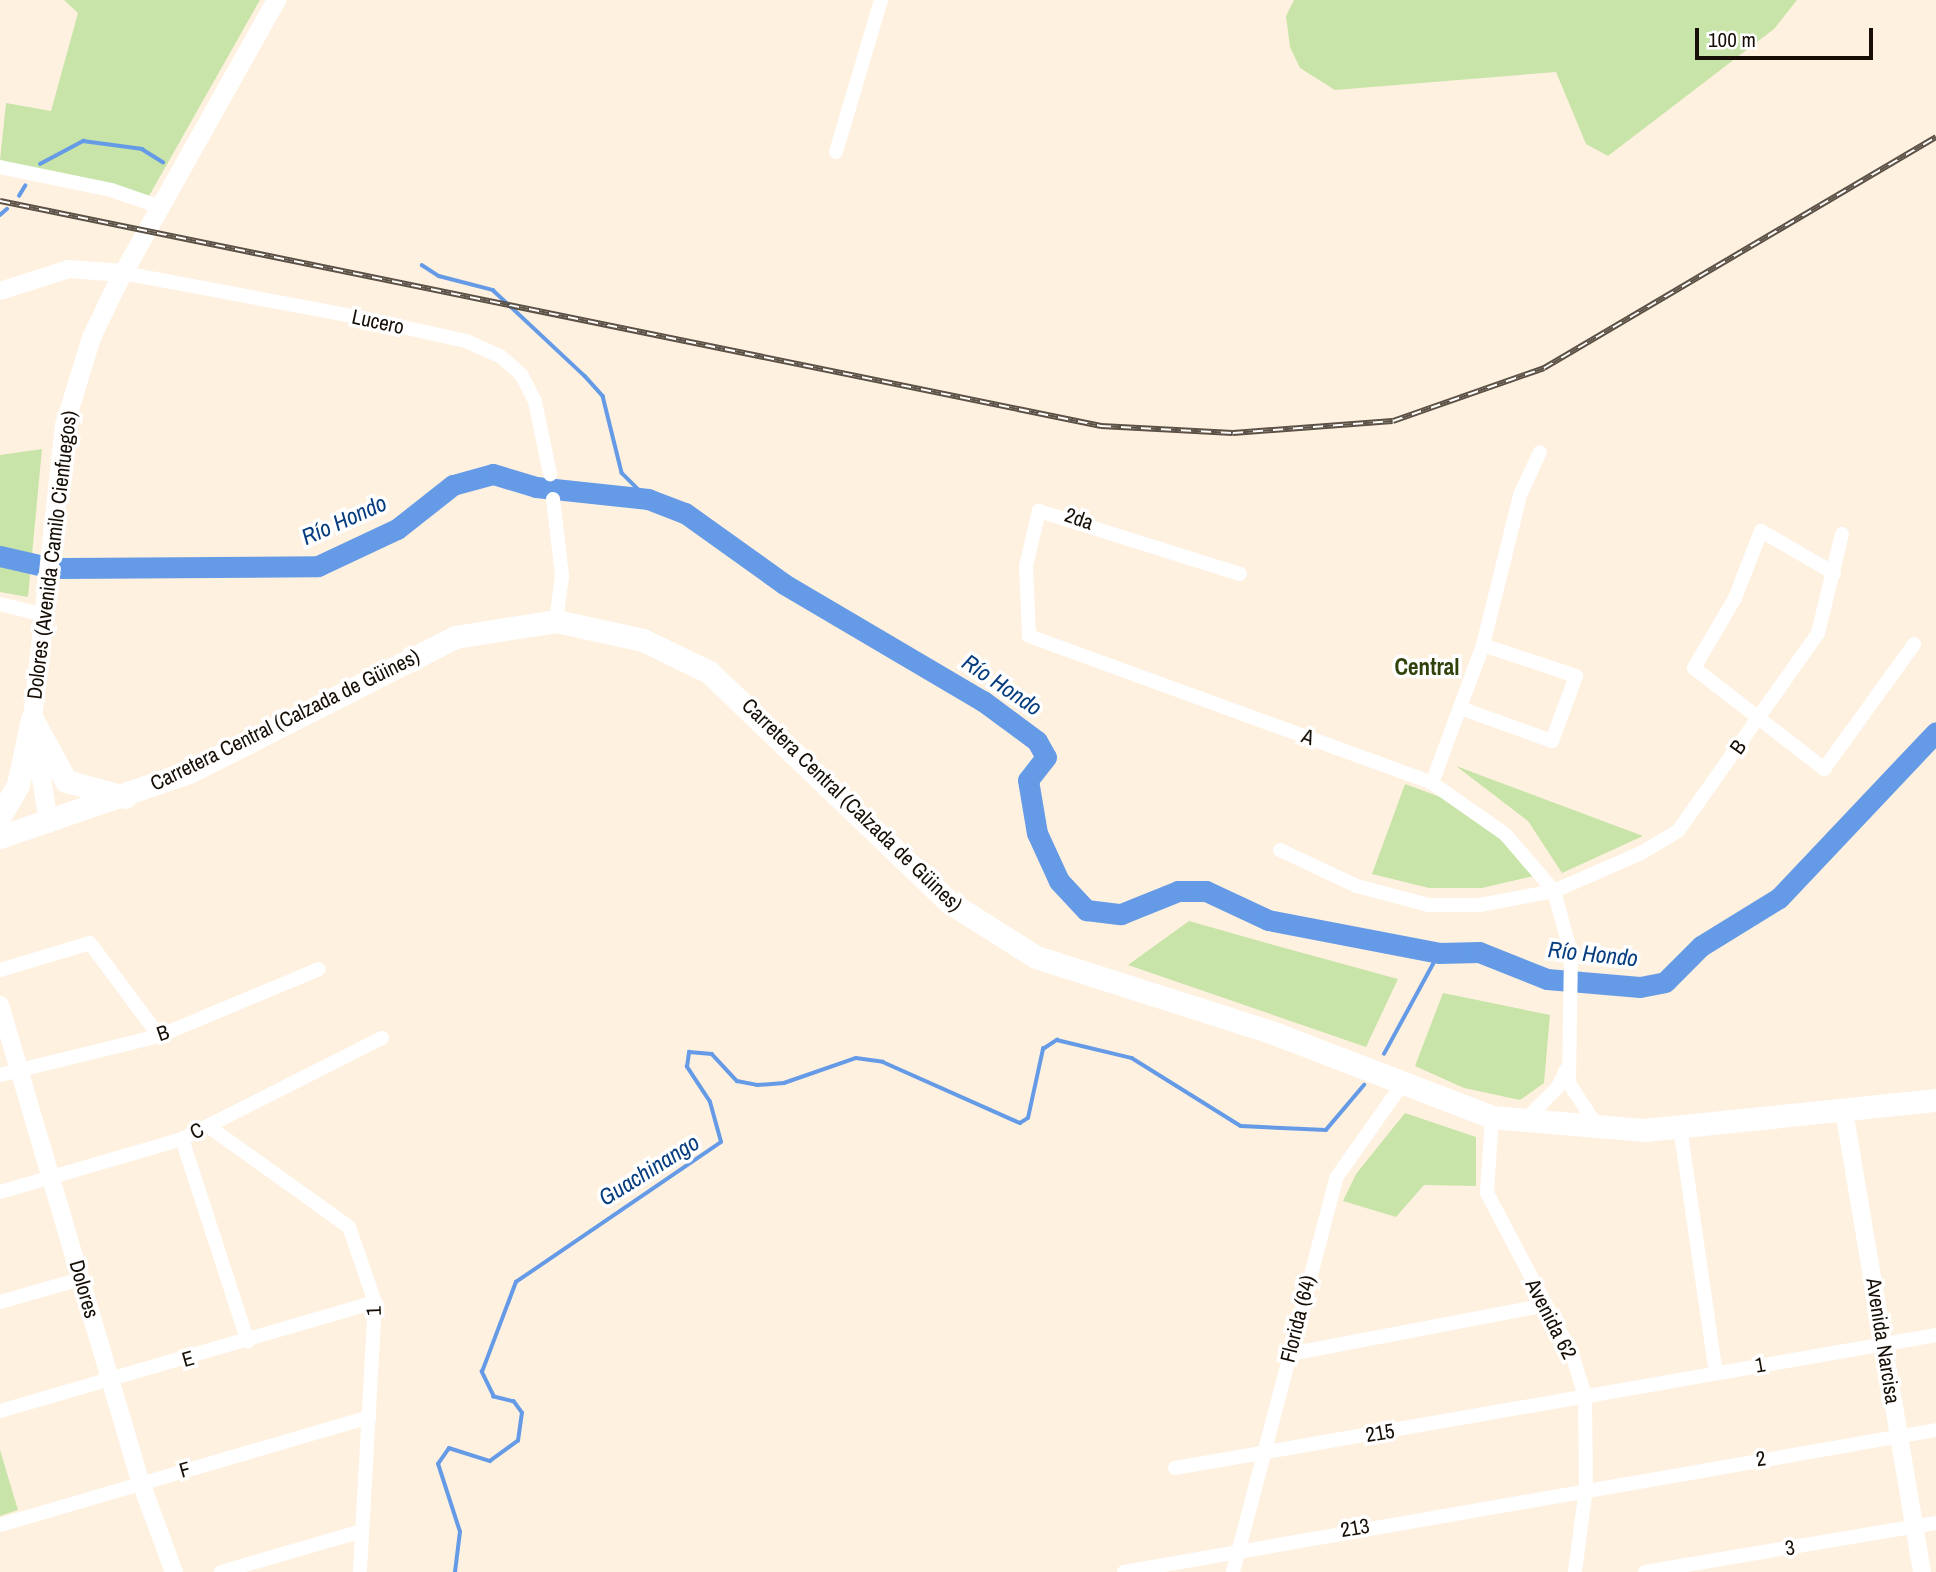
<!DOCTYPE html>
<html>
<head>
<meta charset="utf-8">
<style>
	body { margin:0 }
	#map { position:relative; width:1936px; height:1572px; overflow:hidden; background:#fff1e0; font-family:"Archivo Narrow",sans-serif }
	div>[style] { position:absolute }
	.green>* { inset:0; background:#c8e4a8 }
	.stream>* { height:3.5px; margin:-1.75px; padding:0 1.75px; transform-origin:1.75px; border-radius:1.75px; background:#659be6 }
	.river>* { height:21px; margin:-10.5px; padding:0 10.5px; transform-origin:10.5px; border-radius:10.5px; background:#659be6 }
	.minor>* { height:14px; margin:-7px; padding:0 7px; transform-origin:7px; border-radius:7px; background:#fff }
	.tertiary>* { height:18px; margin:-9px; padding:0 9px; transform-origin:9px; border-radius:9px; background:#fff }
	.secondary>* { height:19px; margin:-9.5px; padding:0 9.5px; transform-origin:9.5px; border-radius:9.5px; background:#fff }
	.primary>* { height:23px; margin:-11.5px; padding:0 11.5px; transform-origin:11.5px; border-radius:11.5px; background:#fff }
	.rail>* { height:6px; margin-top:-3px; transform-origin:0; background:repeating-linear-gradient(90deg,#fff 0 10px,#5b5146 0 20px); box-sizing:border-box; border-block:2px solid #5b5146 }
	span { translate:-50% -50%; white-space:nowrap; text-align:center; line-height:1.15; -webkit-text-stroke:7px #fff; paint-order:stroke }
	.street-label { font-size:21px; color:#170f06 }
	.water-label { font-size:23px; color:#063d7f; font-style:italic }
	.neighbourhood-label { font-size:23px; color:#30420c; font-weight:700 }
	.scale { position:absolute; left:1695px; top:28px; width:178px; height:32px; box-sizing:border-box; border:4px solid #170f06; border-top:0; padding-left:9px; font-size:21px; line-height:24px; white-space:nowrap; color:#170f06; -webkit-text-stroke:5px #fff; paint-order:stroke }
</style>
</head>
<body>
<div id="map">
	<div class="green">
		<i style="clip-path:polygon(64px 0,260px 0,149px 196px,0 160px,6px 103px,51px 111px,78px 13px)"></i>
		<i style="clip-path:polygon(1294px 0,1797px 0,1774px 29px,1608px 156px,1586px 144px,1556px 72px,1335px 90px,1300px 68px,1290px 47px,1286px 16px)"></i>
		<i style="clip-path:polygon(42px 449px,28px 597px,0 592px,0 455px)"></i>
		<i style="clip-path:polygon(1456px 766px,1643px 836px,1562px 873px,1528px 821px)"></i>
		<i style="clip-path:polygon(1405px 784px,1454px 802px,1507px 844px,1534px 876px,1482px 888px,1429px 888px,1372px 874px)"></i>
		<i style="clip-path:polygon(1189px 921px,1281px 947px,1398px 979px,1366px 1047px,1128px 965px)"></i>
		<i style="clip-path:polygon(1443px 993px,1550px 1015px,1544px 1083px,1520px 1100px,1464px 1088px,1415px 1066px)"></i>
		<i style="clip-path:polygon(1405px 1113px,1476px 1137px,1476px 1186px,1424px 1185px,1396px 1217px,1343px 1201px,1356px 1174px)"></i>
		<i style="clip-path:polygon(0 1450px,18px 1510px,0 1516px)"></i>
	</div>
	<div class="stream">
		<i style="left:40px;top:164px;width:49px;rotate:-28.1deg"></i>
		<i style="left:83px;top:141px;width:60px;rotate:7.7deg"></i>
		<i style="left:142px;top:149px;width:25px;rotate:32deg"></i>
		<i style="left:19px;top:196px;width:12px;rotate:-59deg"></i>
		<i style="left:0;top:215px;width:9px;rotate:-41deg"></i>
		<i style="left:422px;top:265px;width:20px;rotate:33deg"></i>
		<i style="left:439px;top:276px;width:56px;rotate:14.5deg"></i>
		<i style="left:493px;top:290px;width:126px;rotate:43.1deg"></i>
		<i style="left:585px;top:376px;width:27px;rotate:48deg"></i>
		<i style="left:603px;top:396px;width:79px;rotate:76.1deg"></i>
		<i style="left:622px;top:473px;width:37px;rotate:45deg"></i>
		<i style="left:1384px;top:1054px;width:115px;rotate:-61.4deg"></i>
		<i style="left:455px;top:1572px;width:40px;rotate:-82.9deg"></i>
		<i style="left:460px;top:1532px;width:71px;rotate:-107.9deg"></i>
		<i style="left:438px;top:1464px;width:19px;rotate:-55deg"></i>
		<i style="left:449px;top:1448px;width:43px;rotate:17.6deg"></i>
		<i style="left:490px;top:1461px;width:34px;rotate:-36deg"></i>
		<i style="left:518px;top:1441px;width:28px;rotate:-82deg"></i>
		<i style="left:522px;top:1413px;width:14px;rotate:-126deg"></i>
		<i style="left:514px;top:1402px;width:21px;rotate:-166deg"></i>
		<i style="left:494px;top:1397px;width:28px;rotate:-116deg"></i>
		<i style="left:482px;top:1372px;width:96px;rotate:-69.3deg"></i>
		<i style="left:516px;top:1282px;width:248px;rotate:-34.3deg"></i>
		<i style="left:721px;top:1142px;width:41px;rotate:-105.4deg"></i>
		<i style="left:710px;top:1102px;width:42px;rotate:-123.3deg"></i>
		<i style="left:687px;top:1067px;width:15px;rotate:-82deg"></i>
		<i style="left:689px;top:1052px;width:23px;rotate:5deg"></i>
		<i style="left:712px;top:1054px;width:37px;rotate:47deg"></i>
		<i style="left:737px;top:1081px;width:20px;rotate:11deg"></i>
		<i style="left:757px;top:1085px;width:27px;rotate:-4deg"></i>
		<i style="left:784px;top:1083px;width:76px;rotate:-19.1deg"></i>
		<i style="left:856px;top:1058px;width:27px;rotate:8deg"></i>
		<i style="left:883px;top:1062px;width:150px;rotate:24deg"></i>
		<i style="left:1020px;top:1123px;width:9px;rotate:-32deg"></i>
		<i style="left:1028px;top:1118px;width:71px;rotate:-77.7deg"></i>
		<i style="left:1043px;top:1049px;width:17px;rotate:-33deg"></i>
		<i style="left:1057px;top:1040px;width:77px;rotate:13.5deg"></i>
		<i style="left:1132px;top:1058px;width:128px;rotate:32deg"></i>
		<i style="left:1241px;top:1126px;width:85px;rotate:2.7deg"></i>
		<i style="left:1326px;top:1130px;width:59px;rotate:-49.8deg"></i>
	</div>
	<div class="river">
		<i style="left:0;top:556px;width:39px;rotate:13deg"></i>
		<i style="left:61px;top:568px;width:257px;rotate:-0.4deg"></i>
		<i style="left:318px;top:566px;width:87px;rotate:-25.1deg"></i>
		<i style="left:397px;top:529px;width:71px;rotate:-38.2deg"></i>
		<i style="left:453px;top:485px;width:41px;rotate:-15.4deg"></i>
		<i style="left:493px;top:474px;width:45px;rotate:16.8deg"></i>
		<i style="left:536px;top:487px;width:113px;rotate:6.1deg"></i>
		<i style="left:648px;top:499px;width:40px;rotate:21deg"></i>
		<i style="left:685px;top:513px;width:122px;rotate:35.6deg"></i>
		<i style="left:784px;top:584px;width:231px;rotate:30.5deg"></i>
		<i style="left:983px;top:701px;width:67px;rotate:36.5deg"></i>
		<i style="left:1037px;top:741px;width:18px;rotate:61deg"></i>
		<i style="left:1046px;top:757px;width:29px;rotate:128deg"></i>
		<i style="left:1028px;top:780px;width:54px;rotate:80.4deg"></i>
		<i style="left:1037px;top:833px;width:53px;rotate:65.4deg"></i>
		<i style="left:1059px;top:881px;width:40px;rotate:47deg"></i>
		<i style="left:1086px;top:910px;width:35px;rotate:7deg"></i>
		<i style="left:1121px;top:914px;width:61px;rotate:-22deg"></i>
		<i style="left:1178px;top:891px;width:28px"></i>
		<i style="left:1206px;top:891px;width:68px;rotate:25.1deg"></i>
		<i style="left:1268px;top:920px;width:174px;rotate:10.9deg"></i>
		<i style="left:1439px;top:953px;width:40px;rotate:-1.4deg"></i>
		<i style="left:1479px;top:952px;width:73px;rotate:21.7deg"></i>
		<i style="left:1547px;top:979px;width:93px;rotate:4.9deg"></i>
		<i style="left:1640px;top:987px;width:25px;rotate:-11deg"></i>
		<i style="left:1665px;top:982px;width:51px;rotate:-45deg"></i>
		<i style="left:1701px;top:946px;width:92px;rotate:-31.6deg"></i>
		<i style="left:1779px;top:898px;width:228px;rotate:-46.6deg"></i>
	</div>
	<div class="minor">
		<i style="left:836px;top:152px;width:159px;rotate:-73.5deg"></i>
		<i style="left:0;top:167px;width:113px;rotate:11.7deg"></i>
		<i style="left:111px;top:190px;width:53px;rotate:18.8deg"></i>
		<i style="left:123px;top:273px;width:238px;rotate:10.6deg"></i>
		<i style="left:357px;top:317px;width:112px;rotate:12.4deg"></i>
		<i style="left:466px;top:341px;width:37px;rotate:24deg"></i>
		<i style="left:500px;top:356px;width:28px;rotate:41deg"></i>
		<i style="left:521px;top:374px;width:31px;rotate:63deg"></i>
		<i style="left:535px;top:402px;width:74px;rotate:78.2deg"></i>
		<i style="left:553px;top:499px;width:78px;rotate:83.3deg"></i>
		<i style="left:562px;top:576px;width:45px;rotate:97.6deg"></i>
		<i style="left:1834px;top:573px;width:84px;rotate:-150.1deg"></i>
		<i style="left:1761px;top:531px;width:72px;rotate:111.2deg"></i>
		<i style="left:1735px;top:598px;width:81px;rotate:120.4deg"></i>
		<i style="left:1694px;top:668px;width:165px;rotate:37.8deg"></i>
		<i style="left:1824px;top:769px;width:154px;rotate:-54.2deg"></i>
		<i style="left:1240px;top:574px;width:211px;rotate:-162.6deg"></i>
		<i style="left:1039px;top:511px;width:57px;rotate:103.3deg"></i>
		<i style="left:1026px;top:566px;width:70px;rotate:87.5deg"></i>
		<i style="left:1029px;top:636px;width:429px;rotate:20deg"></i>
		<i style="left:1432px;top:783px;width:89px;rotate:34.9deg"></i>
		<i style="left:1505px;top:834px;width:75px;rotate:49.3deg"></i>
		<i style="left:1554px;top:891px;width:64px;rotate:74.7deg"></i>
		<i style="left:1571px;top:953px;width:130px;rotate:90.9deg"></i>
		<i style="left:1569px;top:1083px;width:54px;rotate:57.2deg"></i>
		<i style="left:0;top:604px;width:45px;rotate:14deg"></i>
		<i style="left:1460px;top:708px;width:98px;rotate:19.7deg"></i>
		<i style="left:1552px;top:741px;width:69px;rotate:-69.7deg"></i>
		<i style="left:1576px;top:676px;width:98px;rotate:-161.6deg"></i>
		<i style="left:1432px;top:783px;width:147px;rotate:-69.7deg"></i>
		<i style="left:1483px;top:645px;width:154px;rotate:-76.1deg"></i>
		<i style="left:1520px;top:495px;width:47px;rotate:-65.1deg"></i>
		<i style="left:1280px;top:850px;width:85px;rotate:25.1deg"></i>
		<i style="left:1357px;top:886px;width:74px;rotate:14.8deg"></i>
		<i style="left:1429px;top:905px;width:51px"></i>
		<i style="left:1480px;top:905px;width:75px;rotate:-10.7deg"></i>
		<i style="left:1554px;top:891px;width:95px;rotate:-23.6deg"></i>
		<i style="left:1641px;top:853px;width:43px;rotate:-30.7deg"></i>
		<i style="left:1678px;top:831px;width:242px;rotate:-54.7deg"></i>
		<i style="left:1818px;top:633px;width:102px;rotate:-76.4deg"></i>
		<i style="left:0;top:970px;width:94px;rotate:-16.7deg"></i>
		<i style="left:90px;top:943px;width:116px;rotate:53.4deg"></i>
		<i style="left:0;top:1075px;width:164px;rotate:-13.8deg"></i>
		<i style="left:159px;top:1036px;width:173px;rotate:-22.7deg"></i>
		<i style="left:1492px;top:1117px;width:76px;rotate:93.8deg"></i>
		<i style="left:1487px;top:1193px;width:182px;rotate:62.2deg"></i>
		<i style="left:1572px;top:1354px;width:44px;rotate:72.8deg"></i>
		<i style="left:1585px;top:1396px;width:92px;rotate:89.4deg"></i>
		<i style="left:1586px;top:1488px;width:85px;rotate:97.5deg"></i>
		<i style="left:1524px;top:1121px;width:48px;rotate:-45deg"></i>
		<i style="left:1558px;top:1087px;width:19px;rotate:-65deg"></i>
		<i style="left:208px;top:1126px;width:173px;rotate:35.6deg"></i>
		<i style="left:349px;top:1227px;width:79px;rotate:70.9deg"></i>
		<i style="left:375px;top:1302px;width:270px;rotate:93.2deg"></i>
		<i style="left:1680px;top:1127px;width:249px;rotate:81.7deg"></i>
		<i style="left:182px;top:1139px;width:213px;rotate:72deg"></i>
		<i style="left:0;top:1192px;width:190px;rotate:-16.2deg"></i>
		<i style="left:182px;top:1139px;width:224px;rotate:-26.8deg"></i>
		<i style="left:0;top:1302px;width:84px;rotate:-15.9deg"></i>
		<i style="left:1290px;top:1354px;width:261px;rotate:-10.8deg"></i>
		<i style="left:0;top:1411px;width:391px;rotate:-16.2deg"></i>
		<i style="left:1175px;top:1468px;width:773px;rotate:-9.91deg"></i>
		<i style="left:0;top:1525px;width:385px;rotate:-16.3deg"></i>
		<i style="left:221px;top:1572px;width:147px;rotate:-16.2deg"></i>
		<i style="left:1124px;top:1572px;width:824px;rotate:-9.92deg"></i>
		<i style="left:1233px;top:1572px;width:407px;rotate:-75.3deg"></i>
		<i style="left:1336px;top:1178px;width:116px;rotate:-54.8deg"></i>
		<i style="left:1645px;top:1572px;width:295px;rotate:-9.6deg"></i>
	</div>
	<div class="tertiary">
		<i style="left:0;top:291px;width:72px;rotate:-17.7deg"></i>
		<i style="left:69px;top:269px;width:54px;rotate:4.2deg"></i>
		<i style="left:0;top:1005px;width:498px;rotate:73.6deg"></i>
		<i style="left:141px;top:1483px;width:95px;rotate:69.7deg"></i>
		<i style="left:1844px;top:1111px;width:468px;rotate:80.4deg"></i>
	</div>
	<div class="secondary">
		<i style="left:48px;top:823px;width:105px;rotate:-98.7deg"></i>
		<i style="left:32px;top:719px;width:296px;rotate:-83.8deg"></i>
		<i style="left:64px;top:425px;width:92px;rotate:-72.9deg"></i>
		<i style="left:91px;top:337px;width:60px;rotate:-64.3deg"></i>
		<i style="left:117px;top:283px;width:325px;rotate:-60.7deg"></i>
	</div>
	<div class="primary">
		<i style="left:32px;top:719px;width:71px;rotate:61.3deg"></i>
		<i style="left:66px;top:781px;width:61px;rotate:15.2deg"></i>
		<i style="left:0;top:816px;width:36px;rotate:-60deg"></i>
		<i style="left:18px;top:785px;width:67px;rotate:-78deg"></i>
		<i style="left:0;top:837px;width:200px;rotate:-19deg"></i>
		<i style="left:189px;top:772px;width:298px;rotate:-26.9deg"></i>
		<i style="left:455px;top:637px;width:102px;rotate:-9deg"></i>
		<i style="left:556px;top:621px;width:89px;rotate:12.3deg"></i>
		<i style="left:643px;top:640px;width:73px;rotate:25.9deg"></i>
		<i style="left:709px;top:672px;width:332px;rotate:43.8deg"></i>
		<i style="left:949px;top:902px;width:103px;rotate:32.3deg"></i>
		<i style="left:1036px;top:957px;width:247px;rotate:17.7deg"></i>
		<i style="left:1271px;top:1032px;width:237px;rotate:21deg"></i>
		<i style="left:1492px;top:1117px;width:154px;rotate:4.9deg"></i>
		<i style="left:1645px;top:1130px;width:293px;rotate:-5.9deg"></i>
	</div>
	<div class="rail">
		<i style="left:0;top:201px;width:1124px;rotate:11.55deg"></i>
		<i style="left:1101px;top:426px;width:132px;rotate:3deg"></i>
		<i style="left:1233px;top:433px;width:160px;rotate:-4.3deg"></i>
		<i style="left:1393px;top:421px;width:160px;rotate:-19.3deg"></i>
		<i style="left:1544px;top:368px;width:455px;rotate:-30.5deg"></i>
	</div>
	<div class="street-label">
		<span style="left:378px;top:322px;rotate:12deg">Lucero</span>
		<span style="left:1079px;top:519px;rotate:19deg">2da</span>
		<span style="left:52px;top:555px;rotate:-83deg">Dolores (Avenida Camilo Cienfuegos)</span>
		<span style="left:285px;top:720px;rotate:-26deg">Carretera Central (Calzada de Güines)</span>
		<span style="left:1308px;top:737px;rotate:20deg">A</span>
		<span style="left:1738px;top:747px;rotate:-55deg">B</span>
		<span style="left:852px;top:805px;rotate:44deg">Carretera Central (Calzada de Güines)</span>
		<span style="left:163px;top:1033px;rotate:-19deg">B</span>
		<span style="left:197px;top:1131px;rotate:-27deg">C</span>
		<span style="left:84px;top:1289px;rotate:74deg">Dolores</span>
		<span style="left:374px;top:1311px;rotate:-92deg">1</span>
		<span style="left:1298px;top:1319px;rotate:-76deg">Florida (64)</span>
		<span style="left:1551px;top:1319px;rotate:63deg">Avenida 62</span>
		<span style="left:1883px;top:1341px;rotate:81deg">Avenida Narcisa</span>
		<span style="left:188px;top:1359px;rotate:-16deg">E</span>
		<span style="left:1760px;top:1365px;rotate:-10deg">1</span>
		<span style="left:1380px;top:1433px;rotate:-10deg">215</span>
		<span style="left:1761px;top:1459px;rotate:-9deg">2</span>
		<span style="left:185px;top:1470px;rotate:-16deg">F</span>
		<span style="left:1355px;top:1528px;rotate:-10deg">213</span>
		<span style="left:1790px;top:1548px;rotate:-9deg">3</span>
	</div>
	<div class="water-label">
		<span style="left:344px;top:520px;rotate:-24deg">Río Hondo</span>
		<span style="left:1002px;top:685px;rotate:34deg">Río Hondo</span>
		<span style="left:1593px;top:954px;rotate:6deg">Río Hondo</span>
		<span style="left:649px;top:1170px;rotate:-32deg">Guachinango</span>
	</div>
	<div class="neighbourhood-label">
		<span style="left:1427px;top:667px">Central</span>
	</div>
	<div class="scale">100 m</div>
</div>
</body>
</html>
